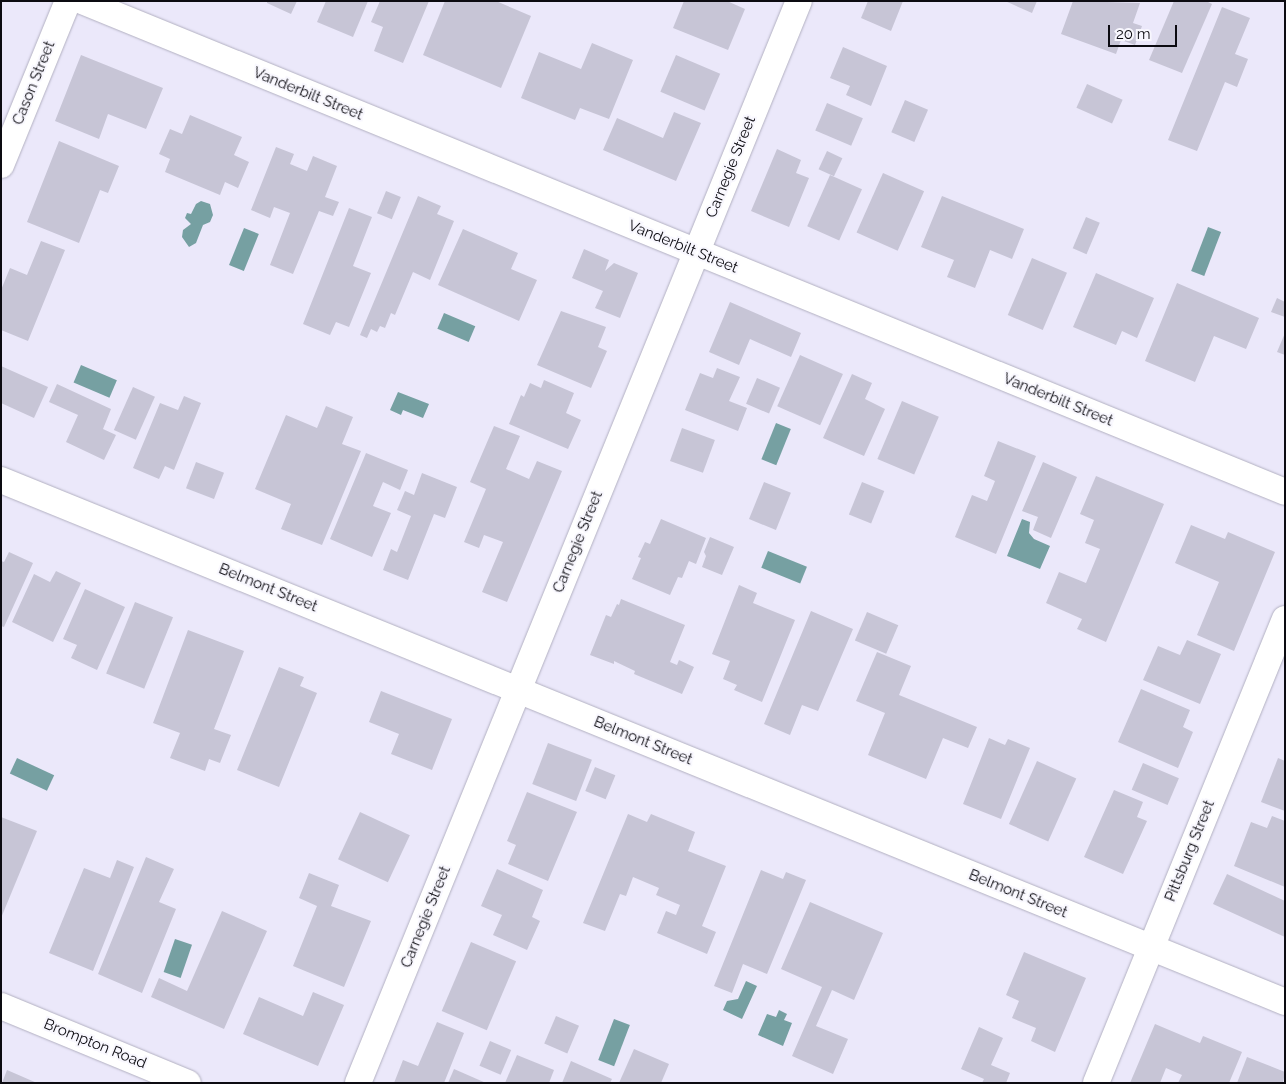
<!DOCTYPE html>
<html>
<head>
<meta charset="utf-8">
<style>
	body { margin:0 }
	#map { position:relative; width:1286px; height:1084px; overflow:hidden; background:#ebe8fa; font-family:Raleway,sans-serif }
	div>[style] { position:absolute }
	.water>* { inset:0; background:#76a0a2; transform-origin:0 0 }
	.building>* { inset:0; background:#c7c5d6; transform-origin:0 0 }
	.roads { filter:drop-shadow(0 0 1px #b2b0c1) drop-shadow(0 0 1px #b2b0c1) }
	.minor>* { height:26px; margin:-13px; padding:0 13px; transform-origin:13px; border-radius:13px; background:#fff }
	span { translate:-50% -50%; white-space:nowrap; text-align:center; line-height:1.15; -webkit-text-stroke:4px #f8f7fe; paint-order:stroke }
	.street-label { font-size:15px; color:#0c0b11 }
	.frame { position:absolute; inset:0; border:2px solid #0c0b11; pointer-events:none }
	.scale { position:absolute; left:1108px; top:25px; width:69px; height:22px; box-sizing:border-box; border:2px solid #0c0b11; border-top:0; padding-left:6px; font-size:15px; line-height:18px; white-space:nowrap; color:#0c0b11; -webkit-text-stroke:4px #f8f7fe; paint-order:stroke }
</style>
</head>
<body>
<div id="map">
	<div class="water">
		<i style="clip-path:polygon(201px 201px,210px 204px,213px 215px,210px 222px,203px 225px,196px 243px,189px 247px,182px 237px,183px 230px,191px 224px,185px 218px,187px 213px,191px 214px,196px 204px)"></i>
		<i style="left:1208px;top:227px;width:14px;height:47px;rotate:21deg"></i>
		<i style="left:244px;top:228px;width:16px;height:40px;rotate:22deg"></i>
		<i style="left:444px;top:313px;width:34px;height:17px;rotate:23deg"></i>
		<i style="left:81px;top:365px;width:39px;height:19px;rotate:23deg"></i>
		<i style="clip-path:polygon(398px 392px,429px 404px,423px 418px,403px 410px,401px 415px,390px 410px)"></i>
		<i style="left:776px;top:423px;width:16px;height:39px;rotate:22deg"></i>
		<i style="clip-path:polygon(1022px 519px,1030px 522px,1029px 533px,1034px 539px,1050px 546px,1040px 569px,1007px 556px)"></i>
		<i style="left:768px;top:551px;width:42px;height:18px;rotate:22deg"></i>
		<i style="left:17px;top:758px;width:41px;height:17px;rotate:25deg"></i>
		<i style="left:175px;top:939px;width:18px;height:35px;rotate:19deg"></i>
		<i style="clip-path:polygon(746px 981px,757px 986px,742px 1019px,723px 1010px,727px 1001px,738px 999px)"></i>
		<i style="clip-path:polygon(779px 1010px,787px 1014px,784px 1020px,792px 1023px,783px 1046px,758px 1035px,767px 1014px,776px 1017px)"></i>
		<i style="left:614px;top:1019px;width:17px;height:44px;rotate:21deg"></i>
	</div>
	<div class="building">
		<i style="clip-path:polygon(267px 1px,297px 1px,291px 14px,267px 3px)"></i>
		<i style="clip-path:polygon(326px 1px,368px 1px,353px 37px,317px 22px)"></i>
		<i style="clip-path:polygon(380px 1px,429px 1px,403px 63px,374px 51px,383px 27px,371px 22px)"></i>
		<i style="clip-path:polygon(445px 1px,496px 1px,531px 16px,501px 88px,423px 55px)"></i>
		<i style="clip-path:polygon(684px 1px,727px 1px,745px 9px,728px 50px,673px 28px)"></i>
		<i style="clip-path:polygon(868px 1px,903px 1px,891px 31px,861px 18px)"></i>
		<i style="clip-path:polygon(1005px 1px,1037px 1px,1032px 13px)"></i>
		<i style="clip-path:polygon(1073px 1px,1140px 3px,1133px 23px,1142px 26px,1135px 45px,1121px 40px,1116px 54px,1061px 34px)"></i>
		<i style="clip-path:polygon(1174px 1px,1206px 1px,1212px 4px,1182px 73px,1149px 60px)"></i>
		<i style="clip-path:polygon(1222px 7px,1250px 18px,1235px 54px,1248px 59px,1237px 87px,1225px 82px,1197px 151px,1168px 140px)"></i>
		<i style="clip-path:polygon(592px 43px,633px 60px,609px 119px,580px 108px,575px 120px,521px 98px,539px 52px,581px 69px)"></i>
		<i style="clip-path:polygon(843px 47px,887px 66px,871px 106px,846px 95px,850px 86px,830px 78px)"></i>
		<i style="clip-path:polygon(81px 55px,163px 88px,146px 129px,108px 114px,99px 139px,55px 121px)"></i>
		<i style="left:676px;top:55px;width:48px;height:40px;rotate:23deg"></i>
		<i style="left:1087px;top:84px;width:39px;height:26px;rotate:24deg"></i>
		<i style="left:905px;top:100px;width:25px;height:35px;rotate:23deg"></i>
		<i style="left:827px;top:103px;width:39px;height:30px;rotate:23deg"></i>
		<i style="clip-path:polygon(674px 112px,701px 123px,676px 181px,603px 150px,617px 118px,663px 138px)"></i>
		<i style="clip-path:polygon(190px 115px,242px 137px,234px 155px,249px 162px,238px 188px,225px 182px,220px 195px,165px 172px,170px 159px,159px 154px,170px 129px,182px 134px)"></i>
		<i style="clip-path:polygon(59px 141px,119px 166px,108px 193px,100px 190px,79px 243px,27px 222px)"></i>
		<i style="clip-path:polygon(276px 147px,294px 154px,290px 164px,307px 171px,313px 156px,337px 166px,325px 197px,339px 202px,333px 216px,319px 211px,293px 274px,270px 265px,290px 213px,274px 207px,270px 218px,251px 210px)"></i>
		<i style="clip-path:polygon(777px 149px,801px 160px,796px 173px,809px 178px,789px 227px,751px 211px)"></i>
		<i style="left:827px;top:151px;width:17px;height:20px;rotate:25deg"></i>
		<i style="left:883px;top:173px;width:45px;height:65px;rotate:24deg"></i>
		<i style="left:830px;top:175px;width:35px;height:56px;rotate:24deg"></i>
		<i style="left:386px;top:191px;width:16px;height:24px;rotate:22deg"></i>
		<i style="clip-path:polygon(418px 196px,441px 206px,437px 214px,454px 221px,430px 280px,413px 272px,395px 315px,391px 313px,385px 328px,380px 326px,377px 332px,371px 329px,367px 338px,360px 335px)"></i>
		<i style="clip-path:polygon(942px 196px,1024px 229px,1012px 259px,990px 250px,975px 288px,947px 277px,954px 260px,921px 247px)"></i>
		<i style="clip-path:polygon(349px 208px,372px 217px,353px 266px,371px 273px,349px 327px,336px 322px,330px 335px,303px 324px)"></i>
		<i style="left:1086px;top:217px;width:15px;height:34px;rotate:23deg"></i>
		<i style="clip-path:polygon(463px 229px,518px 253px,511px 269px,537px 280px,519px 321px,438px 285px)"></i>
		<i style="clip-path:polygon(41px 241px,65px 250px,28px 341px,1px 330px,1px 290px,10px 268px,27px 275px)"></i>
		<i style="clip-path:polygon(584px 249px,609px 260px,605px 271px,614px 263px,638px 273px,620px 318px,595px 308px,603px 291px,572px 278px)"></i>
		<i style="left:1032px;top:258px;width:38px;height:62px;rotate:23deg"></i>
		<i style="clip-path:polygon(1096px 273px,1154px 298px,1137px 338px,1122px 331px,1116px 345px,1073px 327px)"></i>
		<i style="clip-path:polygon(1177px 283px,1259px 318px,1246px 349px,1214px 336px,1195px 382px,1145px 361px)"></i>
		<i style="clip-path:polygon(1277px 298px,1285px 302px,1285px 317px,1271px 312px)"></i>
		<i style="clip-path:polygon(730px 302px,801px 333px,791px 357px,750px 339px,739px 365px,709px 352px)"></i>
		<i style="clip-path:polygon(561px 311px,606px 327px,598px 347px,607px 351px,591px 388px,537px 365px)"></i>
		<i style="clip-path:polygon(1285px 333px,1285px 355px,1277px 352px)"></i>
		<i style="left:800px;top:355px;width:47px;height:56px;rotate:24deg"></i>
		<i style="clip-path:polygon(1px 366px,48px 387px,34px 418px,1px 403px)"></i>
		<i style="clip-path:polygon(717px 368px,740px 377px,729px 401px,747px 408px,738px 431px,685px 410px,700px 373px,713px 378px)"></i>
		<i style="clip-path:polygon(852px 374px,872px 383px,865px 399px,885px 409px,864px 456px,823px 438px)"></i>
		<i style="left:757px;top:378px;width:25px;height:28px;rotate:23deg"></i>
		<i style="clip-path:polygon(544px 380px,574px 393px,566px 413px,581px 420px,568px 449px,509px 424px,521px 395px,524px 397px,530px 383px,541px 388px)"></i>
		<i style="clip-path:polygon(57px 384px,111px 409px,103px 429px,116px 435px,104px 460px,66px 442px,78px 415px,49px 402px)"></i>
		<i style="left:133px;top:387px;width:24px;height:47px;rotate:24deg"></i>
		<i style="clip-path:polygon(184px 396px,201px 403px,174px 470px,165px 466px,159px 479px,133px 468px,160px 403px,178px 410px)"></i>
		<i style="left:902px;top:401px;width:40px;height:63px;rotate:23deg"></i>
		<i style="clip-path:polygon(326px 406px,353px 417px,342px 444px,361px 451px,322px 545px,281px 529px,291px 504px,255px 489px,286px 415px,317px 428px)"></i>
		<i style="clip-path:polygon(494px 426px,520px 436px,506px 469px,529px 479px,537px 461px,562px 471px,507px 602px,482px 592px,503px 542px,484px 535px,479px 548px,464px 542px,486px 489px,470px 482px)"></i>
		<i style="left:682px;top:428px;width:35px;height:35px;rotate:20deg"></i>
		<i style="clip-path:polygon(998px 441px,1036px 456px,996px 554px,955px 537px,972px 495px,987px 501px,995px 481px,984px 476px)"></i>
		<i style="clip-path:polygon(366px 453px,408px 470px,400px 490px,383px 482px,373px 506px,391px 513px,372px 557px,330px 539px)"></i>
		<i style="left:196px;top:462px;width:30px;height:28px;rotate:21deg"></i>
		<i style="clip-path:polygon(1043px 462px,1077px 477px,1051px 538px,1033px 530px,1038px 517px,1022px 511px)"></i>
		<i style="clip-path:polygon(422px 473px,457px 487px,445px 518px,434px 514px,408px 580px,383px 570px,391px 549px,397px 552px,411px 516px,397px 510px,405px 491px,414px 495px)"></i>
		<i style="clip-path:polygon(1096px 476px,1164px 504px,1106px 642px,1077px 629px,1082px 619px,1046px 603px,1059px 572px,1086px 583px,1100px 549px,1085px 543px,1094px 520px,1080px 514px)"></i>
		<i style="left:764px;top:482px;width:29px;height:40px;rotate:22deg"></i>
		<i style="left:862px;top:482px;width:24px;height:35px;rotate:22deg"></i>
		<i style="clip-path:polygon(661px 519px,706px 538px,696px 564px,689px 561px,682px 578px,678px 577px,670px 595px,632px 579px,641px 558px,638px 557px,645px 542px,650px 544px)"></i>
		<i style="clip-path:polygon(1191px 525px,1225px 539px,1228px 532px,1275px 552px,1234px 651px,1197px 635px,1219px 582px,1175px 563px)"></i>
		<i style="clip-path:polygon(710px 537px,734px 547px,722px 575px,702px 567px,706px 556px,704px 552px)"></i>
		<i style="clip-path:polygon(9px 552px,33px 563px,4px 627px,1px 626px,1px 561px,4px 562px)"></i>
		<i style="clip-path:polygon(56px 571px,81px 583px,53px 642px,12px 622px,34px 574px,50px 582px)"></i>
		<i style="clip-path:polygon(739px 585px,757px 593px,753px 603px,795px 620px,762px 702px,734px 690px,737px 685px,723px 679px,730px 661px,712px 654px)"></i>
		<i style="clip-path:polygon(85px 589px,125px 607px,97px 670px,71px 658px,77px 645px,63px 639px)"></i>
		<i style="clip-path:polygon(621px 599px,685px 625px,670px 662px,677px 665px,679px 660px,694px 667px,682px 694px,634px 674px,635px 671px,614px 661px,614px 664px,590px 655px,606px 615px,611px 617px,617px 604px,619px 605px)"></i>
		<i style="left:135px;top:602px;width:41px;height:77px;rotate:22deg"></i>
		<i style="clip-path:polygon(811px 611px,853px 629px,818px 711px,802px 705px,790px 735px,764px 724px)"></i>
		<i style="left:867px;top:612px;width:34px;height:31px;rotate:23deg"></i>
		<i style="clip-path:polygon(188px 630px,244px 651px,214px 729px,231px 735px,220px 763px,209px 759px,205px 771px,170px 758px,180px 733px,153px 723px)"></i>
		<i style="clip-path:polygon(1187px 640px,1221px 654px,1200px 704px,1143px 680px,1158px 646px,1180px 655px)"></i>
		<i style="clip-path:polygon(877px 652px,911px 666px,899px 695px,977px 727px,968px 748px,943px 738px,926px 779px,868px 755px,885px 713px,856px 701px)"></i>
		<i style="clip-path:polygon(279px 667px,304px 677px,300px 686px,317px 693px,279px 787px,237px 770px)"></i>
		<i style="clip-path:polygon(1141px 689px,1190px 710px,1183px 727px,1193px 732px,1178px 768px,1118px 742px)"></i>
		<i style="clip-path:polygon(381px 691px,452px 719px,432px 770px,391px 754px,399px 734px,369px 722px)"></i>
		<i style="clip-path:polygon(989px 738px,1005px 745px,1008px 739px,1030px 748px,1001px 819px,963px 804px)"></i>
		<i style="left:548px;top:743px;width:47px;height:44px;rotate:21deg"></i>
		<i style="clip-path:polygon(1278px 758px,1285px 761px,1285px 811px,1261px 802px)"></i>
		<i style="left:1037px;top:761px;width:43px;height:69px;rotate:24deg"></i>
		<i style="left:1143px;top:763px;width:39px;height:29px;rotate:23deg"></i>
		<i style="left:595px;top:767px;width:22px;height:26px;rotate:22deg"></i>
		<i style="clip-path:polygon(1114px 790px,1143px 802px,1137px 817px,1147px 821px,1123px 874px,1084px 857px)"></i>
		<i style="clip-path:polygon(527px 792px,577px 812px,548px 881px,508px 864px,516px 845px,507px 841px)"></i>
		<i style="left:360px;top:812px;width:55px;height:52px;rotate:25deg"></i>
		<i style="clip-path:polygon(628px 814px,647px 822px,651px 814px,695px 832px,688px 851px,726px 866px,702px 926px,716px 932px,707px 954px,657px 933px,666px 911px,676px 915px,680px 905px,656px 895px,659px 888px,633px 877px,626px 896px,620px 894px,605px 931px,583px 923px)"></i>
		<i style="clip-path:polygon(1272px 816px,1285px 821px,1285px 887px,1234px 866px,1251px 822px,1267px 828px)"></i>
		<i style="clip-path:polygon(1px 817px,37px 831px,1px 918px)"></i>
		<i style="clip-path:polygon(146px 857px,174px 869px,159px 902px,176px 909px,142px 993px,98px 974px)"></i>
		<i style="clip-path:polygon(117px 860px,134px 867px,93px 971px,49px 953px,84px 868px,110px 878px)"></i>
		<i style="clip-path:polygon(497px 869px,543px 890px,532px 917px,540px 921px,527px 950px,493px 935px,502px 915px,481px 906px)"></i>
		<i style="clip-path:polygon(761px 870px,783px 879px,786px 872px,806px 880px,767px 974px,743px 964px,732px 993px,714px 986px)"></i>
		<i style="clip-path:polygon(309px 873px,339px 885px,331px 906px,371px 921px,344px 987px,293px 966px,317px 906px,299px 898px)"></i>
		<i style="clip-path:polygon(1227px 874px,1285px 901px,1285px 937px,1213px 904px)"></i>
		<i style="clip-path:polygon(810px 902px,883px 933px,854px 1000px,832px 990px,816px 1026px,848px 1039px,833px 1074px,792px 1056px,822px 987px,781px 969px)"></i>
		<i style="clip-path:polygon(222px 911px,267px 931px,224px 1029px,151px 997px,159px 978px,187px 991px)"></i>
		<i style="left:471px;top:942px;width:49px;height:75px;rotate:23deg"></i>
		<i style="clip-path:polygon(1024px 952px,1086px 978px,1055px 1052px,1031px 1041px,1036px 1028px,1012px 1018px,1019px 1001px,1006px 995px)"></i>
		<i style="clip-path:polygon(313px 992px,344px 1005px,318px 1066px,243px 1034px,259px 997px,303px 1016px)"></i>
		<i style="left:556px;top:1016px;width:25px;height:30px;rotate:23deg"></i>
		<i style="clip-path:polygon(437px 1022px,464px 1033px,444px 1083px,394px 1083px,403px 1060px,418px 1066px)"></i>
		<i style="clip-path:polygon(1155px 1024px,1200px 1043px,1203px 1036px,1242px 1052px,1229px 1083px,1178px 1083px,1182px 1075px,1166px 1068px,1160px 1083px,1130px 1083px)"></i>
		<i style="clip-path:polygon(979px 1027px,1003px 1038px,991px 1065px,1010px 1073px,1006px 1083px,982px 1083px,984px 1079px,961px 1069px)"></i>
		<i style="left:490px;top:1041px;width:23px;height:27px;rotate:23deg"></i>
		<i style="clip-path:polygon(634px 1049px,669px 1064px,661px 1083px,619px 1083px)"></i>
		<i style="clip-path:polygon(517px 1055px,554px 1070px,549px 1083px,505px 1083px)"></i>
		<i style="clip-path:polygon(1247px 1057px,1285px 1072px,1283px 1083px,1237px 1083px)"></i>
		<i style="clip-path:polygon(571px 1061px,612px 1079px,610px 1083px,562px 1083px)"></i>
		<i style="clip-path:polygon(454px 1069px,486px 1083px,448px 1083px)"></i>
		<i style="clip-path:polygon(7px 1070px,37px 1083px,2px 1083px)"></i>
	</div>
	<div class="roads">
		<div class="minor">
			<i style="left:82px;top:1px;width:1299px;rotate:22.2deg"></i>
			<i style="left:1px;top:165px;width:177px;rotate:-67.8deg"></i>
			<i style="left:1px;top:480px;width:1386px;rotate:22.12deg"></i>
			<i style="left:1px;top:1006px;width:202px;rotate:22.4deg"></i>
			<i style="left:358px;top:1083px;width:1168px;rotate:-67.83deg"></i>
			<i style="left:1096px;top:1083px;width:501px;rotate:-67.84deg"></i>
		</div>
	</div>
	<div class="street-label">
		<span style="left:34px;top:83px;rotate:-68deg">Cason Street</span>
		<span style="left:308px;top:94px;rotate:22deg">Vanderbilt Street</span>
		<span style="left:731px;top:167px;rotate:-68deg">Carnegie Street</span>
		<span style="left:683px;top:247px;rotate:22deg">Vanderbilt Street</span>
		<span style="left:1058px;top:400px;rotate:22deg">Vanderbilt Street</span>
		<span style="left:578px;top:542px;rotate:-68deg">Carnegie Street</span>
		<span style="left:268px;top:588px;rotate:22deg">Belmont Street</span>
		<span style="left:643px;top:741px;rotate:22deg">Belmont Street</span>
		<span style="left:1190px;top:851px;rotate:-68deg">Pittsburg Street</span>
		<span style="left:1018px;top:894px;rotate:22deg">Belmont Street</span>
		<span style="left:426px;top:917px;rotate:-68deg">Carnegie Street</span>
		<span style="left:95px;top:1044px;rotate:22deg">Brompton Road</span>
	</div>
	<div class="frame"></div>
	<div class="scale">20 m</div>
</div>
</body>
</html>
